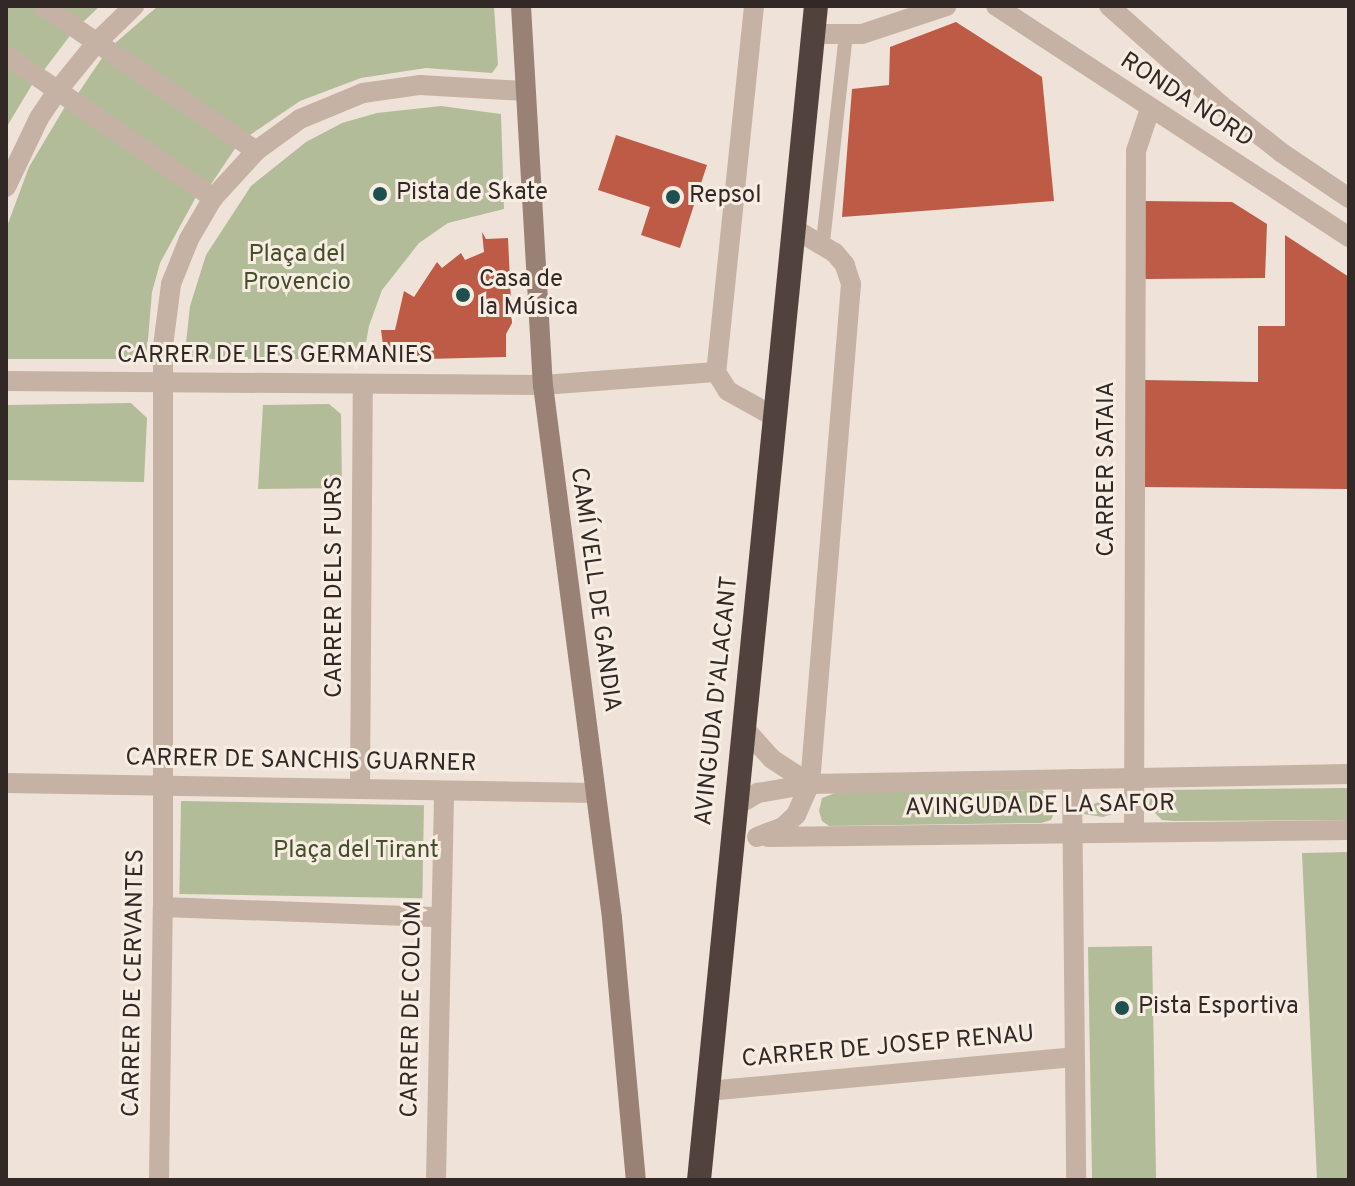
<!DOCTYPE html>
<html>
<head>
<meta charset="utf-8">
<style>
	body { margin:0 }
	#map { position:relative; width:1355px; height:1186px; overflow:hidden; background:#efe2d8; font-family:Overpass,sans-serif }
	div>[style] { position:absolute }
	.green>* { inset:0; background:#b3bc99; transform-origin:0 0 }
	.building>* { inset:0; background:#be5b47 }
	.lane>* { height:14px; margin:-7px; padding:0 7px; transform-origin:7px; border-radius:7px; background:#c6b2a5 }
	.street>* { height:20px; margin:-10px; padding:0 10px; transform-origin:10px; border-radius:10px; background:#c6b2a5 }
	.secondary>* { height:20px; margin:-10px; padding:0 10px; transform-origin:10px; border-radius:10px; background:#998176 }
	.highway>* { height:24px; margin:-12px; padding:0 12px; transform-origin:12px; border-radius:12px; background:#52423d }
	.dots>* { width:22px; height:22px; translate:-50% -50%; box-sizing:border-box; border:4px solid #f7ede3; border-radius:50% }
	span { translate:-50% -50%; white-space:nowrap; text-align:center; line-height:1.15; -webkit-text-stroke:6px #f7ede3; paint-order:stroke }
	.street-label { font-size:24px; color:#322926 }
	.poi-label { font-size:24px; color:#322926 }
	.left { translate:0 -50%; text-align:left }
	.park-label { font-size:24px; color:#444e2b }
	.frame { position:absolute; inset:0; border:8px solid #322926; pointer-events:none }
</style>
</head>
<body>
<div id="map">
	<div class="green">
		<i style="clip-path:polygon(6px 6px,33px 6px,72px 33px,41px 74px,6px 50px)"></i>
		<i style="clip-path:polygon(56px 6px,100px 6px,82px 23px)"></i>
		<i style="clip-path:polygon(158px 6px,494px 6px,498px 65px,492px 73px,426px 68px,361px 78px,300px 101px,247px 137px,113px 45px)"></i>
		<i style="left:104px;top:55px;width:161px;height:51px;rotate:34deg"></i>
		<i style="clip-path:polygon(6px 65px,33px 83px,6px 128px)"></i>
		<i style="clip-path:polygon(66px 105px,197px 195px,160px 263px,152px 292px,147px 351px,136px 359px,6px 359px,6px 229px,29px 167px)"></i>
		<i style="clip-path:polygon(441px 106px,501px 114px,504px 209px,448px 223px,419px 243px,382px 290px,369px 326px,363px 359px,194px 359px,185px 352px,190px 306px,206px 255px,251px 186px,306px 142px,342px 123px,377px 113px)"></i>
		<i style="clip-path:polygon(131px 403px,147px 418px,144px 482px,6px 480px,6px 405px)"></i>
		<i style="clip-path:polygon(329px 404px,341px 414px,342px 488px,258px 489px,263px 405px)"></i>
		<i style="clip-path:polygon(1349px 788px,1349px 820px,1174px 821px,1162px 820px,1149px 807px,1150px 798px,1162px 790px)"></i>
		<i style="clip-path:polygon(1042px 790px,1055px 801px,1055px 811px,1051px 820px,1041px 823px,829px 826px,822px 821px,819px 811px,822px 798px,838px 792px)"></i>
		<i style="left:181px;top:801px;width:243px;height:93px;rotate:1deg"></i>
		<i style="clip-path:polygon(1103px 801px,1120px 804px,1115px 813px,1103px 817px,1083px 814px,1093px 804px)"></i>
		<i style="clip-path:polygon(1349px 852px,1349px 1180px,1317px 1180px,1302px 853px)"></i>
		<i style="left:1152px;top:946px;width:234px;height:64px;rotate:89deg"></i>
	</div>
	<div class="building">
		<i style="clip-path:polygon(956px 22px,1042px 77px,1054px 201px,842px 217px,852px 89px,889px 85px,890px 47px)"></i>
		<i style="clip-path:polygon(616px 135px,707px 165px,680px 248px,641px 235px,650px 207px,598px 190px)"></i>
		<i style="clip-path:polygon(1144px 201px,1232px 202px,1267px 224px,1265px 278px,1145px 279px)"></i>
		<i style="clip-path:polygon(482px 232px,486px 239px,508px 238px,512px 323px,506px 334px,506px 357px,385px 360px,381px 330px,395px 330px,404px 291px,414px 297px,437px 262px,442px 268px,461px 253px,465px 260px,484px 252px)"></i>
		<i style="clip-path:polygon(1285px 235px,1349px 277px,1349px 489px,1144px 487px,1144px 380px,1258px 382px,1258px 326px,1285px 326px)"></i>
	</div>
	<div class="lane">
		<i style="left:823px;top:242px;width:208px;rotate:-83.7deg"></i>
	</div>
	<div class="street">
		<i style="left:43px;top:6px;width:258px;rotate:34.2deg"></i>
		<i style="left:754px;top:6px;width:368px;rotate:95.9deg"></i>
		<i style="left:716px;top:372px;width:22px;rotate:58deg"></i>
		<i style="left:728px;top:391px;width:51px;rotate:29.1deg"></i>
		<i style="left:996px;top:6px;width:422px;rotate:33.2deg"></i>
		<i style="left:1109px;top:6px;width:149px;rotate:41.5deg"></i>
		<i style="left:1221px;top:105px;width:78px;rotate:38.2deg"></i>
		<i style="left:1282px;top:153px;width:81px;rotate:33.9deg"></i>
		<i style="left:813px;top:34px;width:49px"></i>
		<i style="left:862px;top:34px;width:89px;rotate:-18.4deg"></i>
		<i style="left:6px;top:55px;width:252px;rotate:34.6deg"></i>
		<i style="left:6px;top:187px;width:76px;rotate:-64.4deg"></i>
		<i style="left:39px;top:118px;width:34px;rotate:-56deg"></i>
		<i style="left:58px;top:90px;width:62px;rotate:-50.9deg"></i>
		<i style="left:97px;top:42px;width:52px;rotate:-44.2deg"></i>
		<i style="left:6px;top:381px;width:537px;rotate:0.43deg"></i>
		<i style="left:543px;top:385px;width:173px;rotate:-4.3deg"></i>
		<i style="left:743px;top:727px;width:43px;rotate:47.8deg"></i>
		<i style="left:772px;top:759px;width:45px;rotate:33.3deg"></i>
		<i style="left:1072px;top:779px;width:401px;rotate:89.4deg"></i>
		<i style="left:6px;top:783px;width:589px;rotate:0.97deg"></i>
		<i style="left:360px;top:789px;width:405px;rotate:-89.6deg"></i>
		<i style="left:736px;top:806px;width:26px;rotate:-31deg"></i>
		<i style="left:758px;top:793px;width:53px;rotate:-9.8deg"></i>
		<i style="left:810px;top:784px;width:539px;rotate:-1.06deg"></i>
		<i style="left:1134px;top:832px;width:681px;rotate:-89.83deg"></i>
		<i style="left:1136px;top:151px;width:44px;rotate:-71.6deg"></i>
		<i style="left:757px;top:837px;width:28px;rotate:-21deg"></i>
		<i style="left:783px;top:827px;width:18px;rotate:-43deg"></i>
		<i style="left:796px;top:815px;width:34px;rotate:-66deg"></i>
		<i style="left:810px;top:784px;width:502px;rotate:-85.31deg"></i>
		<i style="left:851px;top:284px;width:20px;rotate:-108deg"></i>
		<i style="left:845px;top:265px;width:16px;rotate:-130deg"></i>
		<i style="left:835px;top:253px;width:49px;rotate:-149.2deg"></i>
		<i style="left:768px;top:837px;width:581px;rotate:-0.69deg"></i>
		<i style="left:163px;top:907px;width:277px;rotate:2.1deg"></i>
		<i style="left:708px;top:1091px;width:367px;rotate:-5.3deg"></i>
		<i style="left:159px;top:1180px;width:273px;rotate:-89.2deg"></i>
		<i style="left:163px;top:907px;width:561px;rotate:-90deg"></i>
		<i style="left:163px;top:346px;width:63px;rotate:-82.6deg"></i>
		<i style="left:171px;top:284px;width:48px;rotate:-68.2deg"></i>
		<i style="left:189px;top:239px;width:48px;rotate:-59.7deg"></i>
		<i style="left:213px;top:198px;width:64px;rotate:-47.5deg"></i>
		<i style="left:256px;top:151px;width:54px;rotate:-36deg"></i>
		<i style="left:300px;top:119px;width:68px;rotate:-22.4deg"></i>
		<i style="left:363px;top:93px;width:58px;rotate:-8deg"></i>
		<i style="left:420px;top:85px;width:105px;rotate:3.3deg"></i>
		<i style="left:436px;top:1180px;width:389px;rotate:-88.8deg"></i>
	</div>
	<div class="secondary">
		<i style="left:521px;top:6px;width:380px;rotate:86.7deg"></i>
		<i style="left:543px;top:385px;width:537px;rotate:82.62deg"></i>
		<i style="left:612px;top:918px;width:263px;rotate:84.8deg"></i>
	</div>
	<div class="highway">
		<i style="left:699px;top:1180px;width:1180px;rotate:-84.31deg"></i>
	</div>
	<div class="dots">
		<i style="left:380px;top:194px;background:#1e5050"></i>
		<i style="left:673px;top:197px;background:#1e5050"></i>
		<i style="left:463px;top:295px;background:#1e5050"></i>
		<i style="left:1122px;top:1008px;background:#1e5050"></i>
	</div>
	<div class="street-label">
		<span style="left:1186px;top:101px;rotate:33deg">RONDA NORD</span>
		<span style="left:275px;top:357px">CARRER DE LES GERMANIES</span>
		<span style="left:1108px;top:469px;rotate:-90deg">CARRER SATAIA</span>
		<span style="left:336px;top:587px;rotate:-90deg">CARRER DELS FURS</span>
		<span style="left:594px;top:590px;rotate:82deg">CAMÍ VELL DE GANDIA</span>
		<span style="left:718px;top:701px;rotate:-84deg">AVINGUDA D'ALACANT</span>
		<span style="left:301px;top:762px;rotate:1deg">CARRER DE SANCHIS GUARNER</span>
		<span style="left:1040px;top:807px;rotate:-1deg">AVINGUDA DE LA SAFOR</span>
		<span style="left:135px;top:983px;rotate:-89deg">CARRER DE CERVANTES</span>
		<span style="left:413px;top:1009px;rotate:-89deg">CARRER DE COLOM</span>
		<span style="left:888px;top:1048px;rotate:-5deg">CARRER DE JOSEP RENAU</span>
	</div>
	<div class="poi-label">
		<span class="left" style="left:396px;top:194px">Pista de Skate</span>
		<span class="left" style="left:689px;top:197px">Repsol</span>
		<span class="left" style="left:479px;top:295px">Casa de<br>la Música</span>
		<span class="left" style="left:1138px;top:1008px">Pista Esportiva</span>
	</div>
	<div class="park-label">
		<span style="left:297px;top:270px">Plaça del<br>Provencio</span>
		<span style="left:356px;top:852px">Plaça del Tirant</span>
	</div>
	<div class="frame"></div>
</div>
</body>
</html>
